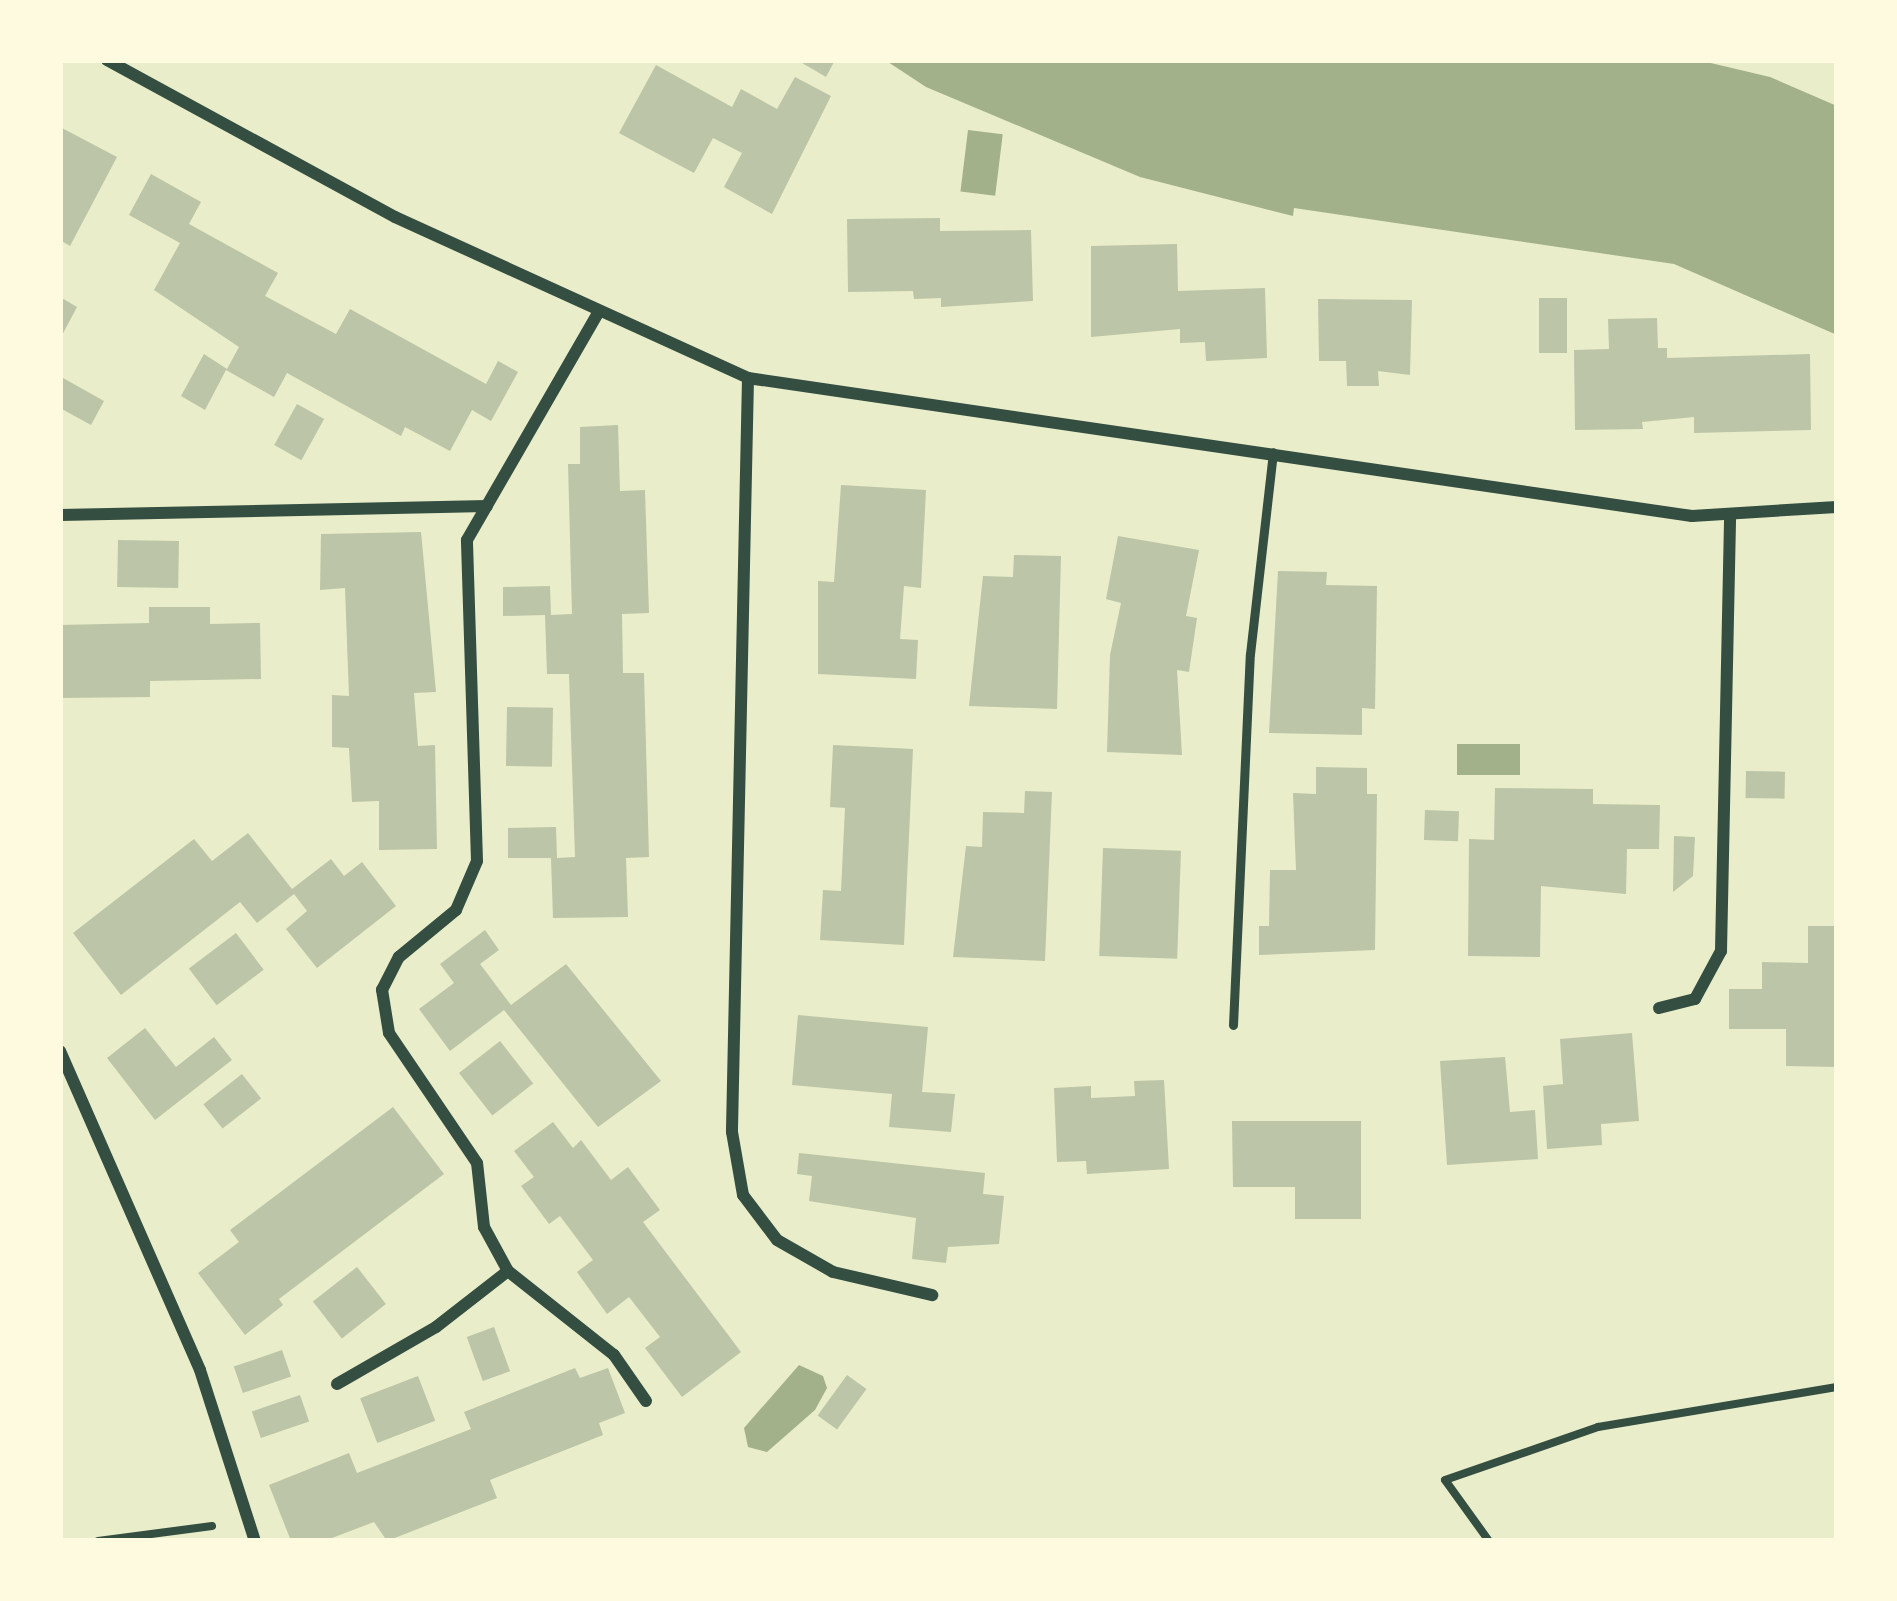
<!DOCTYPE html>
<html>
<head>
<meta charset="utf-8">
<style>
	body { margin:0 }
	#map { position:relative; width:1897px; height:1601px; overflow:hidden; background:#e9edc9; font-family:Karla,sans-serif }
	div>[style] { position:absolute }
	.water>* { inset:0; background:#a3b18a; transform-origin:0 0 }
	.building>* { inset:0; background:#bcc5a7; transform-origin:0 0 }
	.path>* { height:8px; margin:-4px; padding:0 4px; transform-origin:4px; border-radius:4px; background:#344e41 }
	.service>* { height:9px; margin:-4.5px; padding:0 4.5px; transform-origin:4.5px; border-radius:4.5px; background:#344e41 }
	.minor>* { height:12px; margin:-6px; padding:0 6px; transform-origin:6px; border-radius:6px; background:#344e41 }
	span { translate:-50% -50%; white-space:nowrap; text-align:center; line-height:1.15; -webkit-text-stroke:9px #fefae0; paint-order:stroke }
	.frame { position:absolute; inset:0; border:63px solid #fefae0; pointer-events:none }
</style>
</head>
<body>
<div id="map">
	<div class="water">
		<i style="clip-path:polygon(885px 60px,1698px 60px,1770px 77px,1837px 106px,1837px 335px,1674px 264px,1294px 208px,1293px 216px,1140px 177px,926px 87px)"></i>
		<i style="left:968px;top:130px;width:35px;height:62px;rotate:7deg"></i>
		<i style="left:1520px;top:744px;width:31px;height:63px;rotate:90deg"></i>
		<i style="clip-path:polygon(799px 1365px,823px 1376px,827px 1388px,815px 1410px,767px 1452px,748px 1447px,744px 1428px)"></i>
	</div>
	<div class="building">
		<i style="clip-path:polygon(797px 60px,835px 60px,826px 77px)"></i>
		<i style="clip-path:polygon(656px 65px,732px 107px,741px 89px,777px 109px,795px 77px,831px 96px,772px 214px,724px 187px,742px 153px,713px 138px,694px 173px,619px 133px)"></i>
		<i style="clip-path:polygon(60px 127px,117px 157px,70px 246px,60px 240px)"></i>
		<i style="clip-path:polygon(151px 174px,201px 202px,189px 224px,278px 273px,265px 296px,336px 334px,350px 309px,486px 384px,498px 361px,518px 372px,491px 421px,472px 410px,450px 451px,405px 427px,401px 436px,287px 373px,274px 397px,226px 370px,205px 410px,181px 396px,204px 354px,227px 369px,239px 347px,154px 290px,180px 243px,129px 215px)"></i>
		<i style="clip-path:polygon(940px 218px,940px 231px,1031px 230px,1033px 301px,941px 307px,941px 298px,914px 299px,913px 291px,848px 292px,847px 219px)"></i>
		<i style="clip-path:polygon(1177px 244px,1178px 291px,1265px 288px,1267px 358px,1206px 361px,1205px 342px,1180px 343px,1180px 329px,1091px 337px,1091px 246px)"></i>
		<i style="clip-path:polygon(60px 297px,77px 307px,60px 339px)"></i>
		<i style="left:1539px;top:298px;width:28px;height:55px"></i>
		<i style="clip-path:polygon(1318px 299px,1412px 300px,1410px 375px,1378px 371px,1379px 386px,1347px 386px,1346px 361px,1319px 361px)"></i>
		<i style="clip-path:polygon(1657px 318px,1658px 348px,1667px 348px,1667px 358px,1810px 354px,1811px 430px,1694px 433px,1694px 417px,1642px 422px,1643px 429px,1575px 430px,1574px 350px,1609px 349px,1608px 319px)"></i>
		<i style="clip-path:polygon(63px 378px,104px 401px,91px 425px,60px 408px)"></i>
		<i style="left:297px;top:404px;width:31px;height:47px;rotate:29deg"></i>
		<i style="clip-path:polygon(618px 425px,620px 491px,645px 490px,649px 613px,622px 614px,623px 673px,644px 673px,649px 857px,626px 858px,628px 917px,553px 918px,551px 858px,508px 858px,508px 828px,556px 827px,557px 858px,575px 857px,569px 674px,547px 674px,545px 615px,503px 616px,503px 587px,550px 586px,551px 615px,572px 614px,568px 464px,580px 464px,580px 427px)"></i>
		<i style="clip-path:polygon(841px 485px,926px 490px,921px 588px,904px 586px,900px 639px,918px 640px,916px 679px,818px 674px,818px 581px,834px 582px)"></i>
		<i style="clip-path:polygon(421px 532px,436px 692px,414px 693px,418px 746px,435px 745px,437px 849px,379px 850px,379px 801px,352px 802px,349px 748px,332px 747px,332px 695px,349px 696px,345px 588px,320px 590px,321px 534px)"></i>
		<i style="clip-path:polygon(1118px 536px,1199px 550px,1186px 616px,1197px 618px,1189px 672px,1177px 670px,1182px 755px,1107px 752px,1110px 655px,1121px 603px,1106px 599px)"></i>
		<i style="left:118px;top:540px;width:61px;height:47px;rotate:1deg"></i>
		<i style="clip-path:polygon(1014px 555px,1061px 556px,1057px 709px,969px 706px,983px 576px,1013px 577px)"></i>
		<i style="clip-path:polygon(1278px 571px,1327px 572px,1326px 585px,1377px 586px,1375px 709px,1362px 708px,1362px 735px,1269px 733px)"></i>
		<i style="clip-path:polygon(149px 607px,210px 607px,210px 624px,260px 623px,261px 679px,150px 681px,150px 697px,60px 698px,60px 625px,149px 623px)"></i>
		<i style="left:507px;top:707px;width:46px;height:59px;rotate:1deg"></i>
		<i style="clip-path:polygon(833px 745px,913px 749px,904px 945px,820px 940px,823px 890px,841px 891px,845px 808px,830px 807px)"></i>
		<i style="clip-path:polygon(1316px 767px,1367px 768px,1367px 794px,1377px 794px,1375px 950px,1259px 955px,1259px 926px,1269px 926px,1270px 870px,1296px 870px,1293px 793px,1316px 794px)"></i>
		<i style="left:1746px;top:771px;width:39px;height:27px;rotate:1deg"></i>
		<i style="clip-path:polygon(1495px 788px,1593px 789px,1593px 804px,1660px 805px,1659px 849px,1627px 849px,1626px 894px,1541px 886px,1540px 957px,1468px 956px,1469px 839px,1494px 840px)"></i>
		<i style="clip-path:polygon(1025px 791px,1052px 792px,1045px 961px,953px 957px,966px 846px,982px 847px,983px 812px,1024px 813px)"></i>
		<i style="left:1425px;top:810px;width:34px;height:30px;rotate:2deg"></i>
		<i style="clip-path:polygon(248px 833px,292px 889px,331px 859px,344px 876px,362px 862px,396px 906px,317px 968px,286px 929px,307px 911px,294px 894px,257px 923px,240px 902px,121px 995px,73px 933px,194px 839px,212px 861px)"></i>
		<i style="clip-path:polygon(1674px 836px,1695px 837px,1693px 876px,1673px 892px)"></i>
		<i style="left:1103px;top:848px;width:78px;height:108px;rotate:2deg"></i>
		<i style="clip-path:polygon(1808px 926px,1837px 926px,1837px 1067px,1786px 1066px,1786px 1029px,1729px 1029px,1729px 989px,1762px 989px,1762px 962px,1808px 963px)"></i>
		<i style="clip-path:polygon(485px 930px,499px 950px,480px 964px,511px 1005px,566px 964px,661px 1081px,598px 1127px,504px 1010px,450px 1051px,419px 1009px,454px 983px,440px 964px)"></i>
		<i style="left:236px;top:933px;width:46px;height:59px;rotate:53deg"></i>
		<i style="clip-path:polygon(798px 1015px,928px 1027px,922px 1092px,955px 1094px,951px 1132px,889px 1127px,892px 1094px,792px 1085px)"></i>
		<i style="clip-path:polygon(145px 1028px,176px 1067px,214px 1037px,232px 1060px,155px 1120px,107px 1058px)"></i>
		<i style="clip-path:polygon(1632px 1033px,1639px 1121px,1601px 1124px,1602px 1145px,1547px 1149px,1543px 1086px,1563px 1084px,1560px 1039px)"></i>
		<i style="left:500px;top:1041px;width:54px;height:52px;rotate:52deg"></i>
		<i style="clip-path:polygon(1505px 1057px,1510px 1112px,1535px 1110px,1538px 1159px,1447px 1165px,1440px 1061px)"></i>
		<i style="left:242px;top:1074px;width:31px;height:49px;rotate:52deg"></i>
		<i style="clip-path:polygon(1164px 1080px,1169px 1169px,1087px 1174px,1086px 1161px,1057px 1162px,1054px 1088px,1091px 1086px,1091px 1098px,1135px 1096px,1134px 1081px)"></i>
		<i style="clip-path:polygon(393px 1107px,444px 1174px,279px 1299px,283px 1305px,245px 1335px,198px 1273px,239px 1242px,230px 1230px)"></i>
		<i style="clip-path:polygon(1232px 1121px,1361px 1121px,1361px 1219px,1295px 1219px,1295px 1187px,1233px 1187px)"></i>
		<i style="clip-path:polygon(553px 1122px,573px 1148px,581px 1140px,611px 1180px,628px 1167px,660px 1210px,643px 1222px,741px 1352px,682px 1397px,645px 1348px,660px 1337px,629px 1297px,607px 1314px,577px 1272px,593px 1260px,560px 1216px,549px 1224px,521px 1186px,534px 1177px,514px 1151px)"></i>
		<i style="clip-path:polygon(799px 1153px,985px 1173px,983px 1194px,1004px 1196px,999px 1244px,948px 1247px,946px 1263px,912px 1259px,916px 1218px,809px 1201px,812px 1176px,797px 1174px)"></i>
		<i style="left:357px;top:1267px;width:47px;height:56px;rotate:52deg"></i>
		<i style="left:494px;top:1327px;width:47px;height:29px;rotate:70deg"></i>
		<i style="left:282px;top:1350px;width:28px;height:51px;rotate:71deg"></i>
		<i style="clip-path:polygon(575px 1368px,580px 1378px,608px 1368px,625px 1413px,599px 1423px,603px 1435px,490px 1480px,497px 1498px,387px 1541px,374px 1522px,324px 1541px,291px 1541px,269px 1485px,349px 1453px,357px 1473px,471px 1429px,464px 1412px)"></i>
		<i style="left:847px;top:1375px;width:24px;height:50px;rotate:36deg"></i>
		<i style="left:418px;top:1376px;width:48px;height:62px;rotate:69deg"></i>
		<i style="left:300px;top:1395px;width:28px;height:51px;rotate:71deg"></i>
	</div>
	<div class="path">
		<i style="left:98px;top:1541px;width:115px;rotate:-7.5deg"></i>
		<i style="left:1489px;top:1541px;width:75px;rotate:-125.8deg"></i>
		<i style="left:1445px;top:1480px;width:162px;rotate:-19.1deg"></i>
		<i style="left:1598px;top:1427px;width:242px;rotate:-9.5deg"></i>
	</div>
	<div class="service">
		<i style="left:1233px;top:1025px;width:371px;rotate:-87.4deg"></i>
		<i style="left:1250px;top:654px;width:203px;rotate:-83.5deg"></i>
	</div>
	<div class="minor">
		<i style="left:107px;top:60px;width:328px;rotate:28.6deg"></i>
		<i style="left:395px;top:217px;width:388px;rotate:24.5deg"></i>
		<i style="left:748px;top:378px;width:954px;rotate:8.32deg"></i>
		<i style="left:1692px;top:516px;width:145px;rotate:-3.6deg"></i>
		<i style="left:748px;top:378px;width:754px;rotate:91.22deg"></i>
		<i style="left:732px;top:1132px;width:64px;rotate:80.1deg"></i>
		<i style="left:743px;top:1195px;width:56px;rotate:52.9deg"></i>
		<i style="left:777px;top:1240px;width:64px;rotate:29.7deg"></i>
		<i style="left:833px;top:1272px;width:102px;rotate:13.1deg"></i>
		<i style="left:60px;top:515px;width:427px;rotate:-1.2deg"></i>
		<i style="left:1659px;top:1008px;width:37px;rotate:-14deg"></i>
		<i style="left:1695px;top:999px;width:55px;rotate:-61.6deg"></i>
		<i style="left:1721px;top:951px;width:437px;rotate:-88.8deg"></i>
		<i style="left:60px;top:1051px;width:348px;rotate:66.3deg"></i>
		<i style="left:200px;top:1370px;width:180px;rotate:72.2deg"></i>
		<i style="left:508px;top:1271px;width:135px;rotate:38.4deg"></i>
		<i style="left:614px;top:1355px;width:56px;rotate:55.2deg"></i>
		<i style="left:337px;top:1384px;width:114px;rotate:-29.9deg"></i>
		<i style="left:436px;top:1327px;width:91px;rotate:-37.9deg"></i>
		<i style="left:508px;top:1271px;width:50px;rotate:-118.6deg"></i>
		<i style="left:484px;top:1227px;width:64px;rotate:-96.2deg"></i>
		<i style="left:477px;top:1163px;width:157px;rotate:-124.1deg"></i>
		<i style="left:389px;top:1033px;width:44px;rotate:-99.2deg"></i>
		<i style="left:382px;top:990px;width:37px;rotate:-63deg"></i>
		<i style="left:399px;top:957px;width:74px;rotate:-39.5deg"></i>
		<i style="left:456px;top:910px;width:53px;rotate:-66.8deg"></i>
		<i style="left:477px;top:861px;width:321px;rotate:-91.8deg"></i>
		<i style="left:467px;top:540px;width:260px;rotate:-60deg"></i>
	</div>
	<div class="frame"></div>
</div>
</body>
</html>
